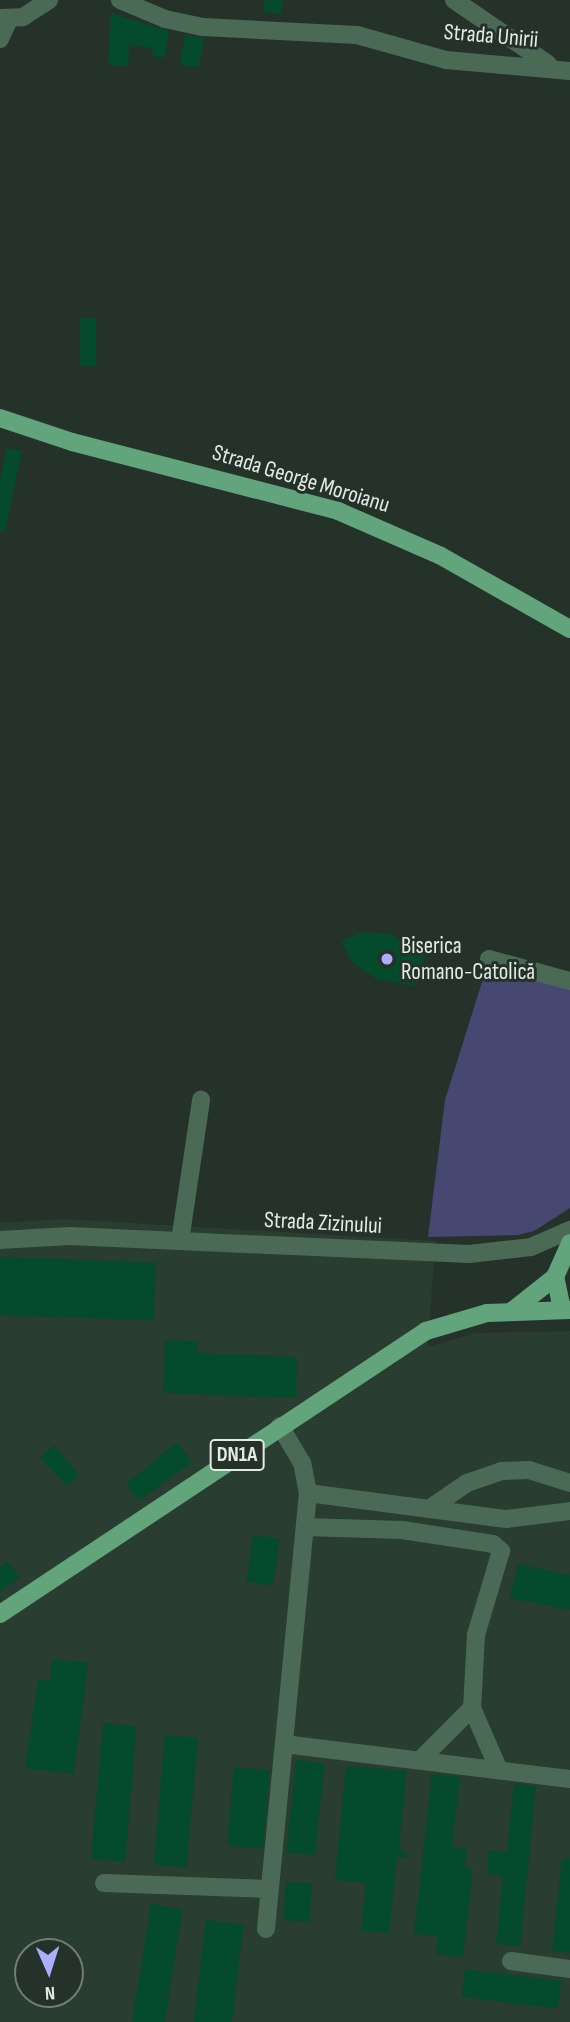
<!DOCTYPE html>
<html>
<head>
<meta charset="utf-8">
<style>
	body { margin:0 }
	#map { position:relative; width:570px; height:2022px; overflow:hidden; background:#25322a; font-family:"Sofia Sans Condensed",sans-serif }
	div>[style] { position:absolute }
	.built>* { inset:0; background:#2a3d31 }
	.green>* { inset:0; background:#464871 }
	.building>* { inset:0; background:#034b2a; transform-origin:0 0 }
	.minor>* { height:18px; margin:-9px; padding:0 9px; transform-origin:9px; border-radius:9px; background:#4b6a56 }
	.major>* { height:18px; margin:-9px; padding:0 9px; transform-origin:9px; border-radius:9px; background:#62a47b }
	.dots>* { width:19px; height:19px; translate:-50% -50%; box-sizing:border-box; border:4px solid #25322a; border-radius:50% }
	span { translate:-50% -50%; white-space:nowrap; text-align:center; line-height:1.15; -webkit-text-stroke:6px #25322a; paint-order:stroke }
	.shield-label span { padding:2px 5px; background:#25322a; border:2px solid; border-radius:5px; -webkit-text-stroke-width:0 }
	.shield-label { font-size:21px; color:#e3ebe5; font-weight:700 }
	.street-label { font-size:23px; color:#e3ebe5 }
	.poi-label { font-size:23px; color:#e3ebe5 }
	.left { translate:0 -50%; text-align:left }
	.north { position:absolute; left:14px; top:1938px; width:70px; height:70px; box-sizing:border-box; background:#25322a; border:2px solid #717c75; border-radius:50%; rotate:177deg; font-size:19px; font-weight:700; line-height:28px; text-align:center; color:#e3ebe5 }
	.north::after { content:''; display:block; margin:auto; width:24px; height:32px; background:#abaffb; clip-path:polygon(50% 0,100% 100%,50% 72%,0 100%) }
</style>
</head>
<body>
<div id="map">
	<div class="built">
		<i style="clip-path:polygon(evenodd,64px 1219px,435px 1241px,428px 1347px,475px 1333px,570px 1331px,570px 2022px,0 2022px,0 1223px,64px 1219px,28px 1952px,70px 1952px,70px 1994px,28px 1994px,28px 1952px)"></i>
	</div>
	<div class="green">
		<i style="clip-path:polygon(487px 966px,570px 989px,570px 1208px,534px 1231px,518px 1235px,428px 1237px,445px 1100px)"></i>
	</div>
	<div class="building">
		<i style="clip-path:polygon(265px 0,282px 0,281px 14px,263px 12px)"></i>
		<i style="clip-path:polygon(111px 13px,169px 31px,165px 58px,152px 56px,153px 48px,130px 45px,128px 66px,108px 65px)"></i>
		<i style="left:185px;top:35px;width:19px;height:30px;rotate:9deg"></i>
		<i style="left:80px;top:318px;width:16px;height:48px"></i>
		<i style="clip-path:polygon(7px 448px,22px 451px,5px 531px,0 531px,0 481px)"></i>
		<i style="clip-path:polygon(362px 932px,391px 934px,426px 955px,416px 986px,376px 979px,352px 962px,341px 941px)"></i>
		<i style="left:0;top:1257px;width:156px;height:58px;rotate:2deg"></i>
		<i style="clip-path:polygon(165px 1340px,198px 1341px,197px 1353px,297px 1357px,296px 1398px,163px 1393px)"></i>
		<i style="clip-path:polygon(177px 1442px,192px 1462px,139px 1501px,126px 1484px)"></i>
		<i style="clip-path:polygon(54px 1445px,79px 1475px,67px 1486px,40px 1458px)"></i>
		<i style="left:253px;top:1535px;width:27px;height:47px;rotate:8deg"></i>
		<i style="clip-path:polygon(8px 1561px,20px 1578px,0 1592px,0 1567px)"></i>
		<i style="clip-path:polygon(518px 1564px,570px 1575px,570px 1610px,510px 1598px)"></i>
		<i style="clip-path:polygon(52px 1659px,88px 1663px,74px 1774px,25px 1768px,38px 1679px,50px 1680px)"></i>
		<i style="left:103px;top:1723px;width:34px;height:136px;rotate:5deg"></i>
		<i style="left:165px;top:1735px;width:33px;height:130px;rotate:5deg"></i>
		<i style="left:296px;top:1760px;width:29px;height:93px;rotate:6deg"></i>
		<i style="clip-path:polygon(346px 1766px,407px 1771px,399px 1845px,409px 1858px,397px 1857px,389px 1933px,361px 1931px,366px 1883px,335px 1880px)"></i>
		<i style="left:234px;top:1767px;width:36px;height:79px;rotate:5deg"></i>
		<i style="clip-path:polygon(432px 1774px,460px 1777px,452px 1847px,467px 1849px,465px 1868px,473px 1869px,463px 1957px,436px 1954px,438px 1937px,414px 1934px)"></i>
		<i style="clip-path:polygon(514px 1784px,536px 1786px,520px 1946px,496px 1944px,503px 1876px,487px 1874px,489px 1850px,507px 1852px)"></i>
		<i style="clip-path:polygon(562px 1859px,570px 1859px,570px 1953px,552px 1951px)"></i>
		<i style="left:286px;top:1882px;width:26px;height:38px;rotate:4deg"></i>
		<i style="left:151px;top:1904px;width:32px;height:119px;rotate:9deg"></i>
		<i style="left:206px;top:1920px;width:38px;height:103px;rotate:7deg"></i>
		<i style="left:465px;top:1969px;width:97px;height:28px;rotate:7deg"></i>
	</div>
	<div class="minor">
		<i style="left:120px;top:0;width:49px;rotate:22.9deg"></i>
		<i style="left:165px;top:19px;width:39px;rotate:12deg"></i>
		<i style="left:203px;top:27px;width:154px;rotate:3deg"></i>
		<i style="left:357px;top:35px;width:92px;rotate:15.7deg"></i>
		<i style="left:446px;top:60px;width:124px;rotate:5.1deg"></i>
		<i style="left:454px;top:0;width:114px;rotate:34.2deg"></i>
		<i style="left:0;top:18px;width:23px;rotate:-2deg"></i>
		<i style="left:23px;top:17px;width:31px;rotate:-33deg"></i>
		<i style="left:0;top:39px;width:21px;rotate:-65deg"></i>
		<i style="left:489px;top:959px;width:84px;rotate:15.2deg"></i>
		<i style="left:0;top:1240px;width:70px;rotate:-3.3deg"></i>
		<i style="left:70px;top:1236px;width:399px;rotate:2.6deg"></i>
		<i style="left:469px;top:1254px;width:62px;rotate:-6.4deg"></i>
		<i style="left:531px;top:1247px;width:43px;rotate:-23.6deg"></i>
		<i style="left:180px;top:1241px;width:143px;rotate:-81.5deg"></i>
		<i style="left:308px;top:1493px;width:200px;rotate:7.5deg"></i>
		<i style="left:506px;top:1519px;width:64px;rotate:-7.1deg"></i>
		<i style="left:429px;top:1509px;width:46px;rotate:-34.4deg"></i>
		<i style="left:467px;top:1483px;width:36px;rotate:-19deg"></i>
		<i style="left:501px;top:1471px;width:28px;rotate:-2deg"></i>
		<i style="left:529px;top:1470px;width:43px;rotate:17.6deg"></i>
		<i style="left:305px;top:1527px;width:97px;rotate:1.8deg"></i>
		<i style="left:402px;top:1530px;width:92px;rotate:8.7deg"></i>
		<i style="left:493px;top:1544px;width:11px;rotate:41deg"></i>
		<i style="left:501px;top:1551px;width:88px;rotate:106.6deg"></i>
		<i style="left:476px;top:1635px;width:73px;rotate:93.1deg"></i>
		<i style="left:284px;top:1744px;width:288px;rotate:7deg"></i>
		<i style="left:420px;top:1760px;width:74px;rotate:-45deg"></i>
		<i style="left:472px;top:1708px;width:68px;rotate:66.5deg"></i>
		<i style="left:104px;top:1883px;width:166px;rotate:2.1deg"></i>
		<i style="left:266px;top:1929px;width:438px;rotate:-84.5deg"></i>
		<i style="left:308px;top:1493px;width:31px;rotate:-101deg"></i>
		<i style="left:302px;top:1463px;width:43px;rotate:-120.7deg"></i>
		<i style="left:511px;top:1961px;width:60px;rotate:7.7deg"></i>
	</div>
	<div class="major">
		<i style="left:0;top:418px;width:76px;rotate:18.4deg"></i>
		<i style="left:72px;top:442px;width:275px;rotate:14.5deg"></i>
		<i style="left:338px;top:511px;width:112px;rotate:23.6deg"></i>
		<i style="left:441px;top:556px;width:148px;rotate:29.5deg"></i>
		<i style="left:562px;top:1309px;width:33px;rotate:-102deg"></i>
		<i style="left:555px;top:1277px;width:37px;rotate:-66deg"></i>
		<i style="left:512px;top:1311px;width:55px;rotate:-38.3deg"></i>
		<i style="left:0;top:1614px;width:511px;rotate:-33.6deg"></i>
		<i style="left:426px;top:1331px;width:64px;rotate:-16.4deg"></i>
		<i style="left:487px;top:1313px;width:83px;rotate:-2.1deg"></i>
	</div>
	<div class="dots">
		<i style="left:387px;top:959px;background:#abaffb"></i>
	</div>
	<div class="shield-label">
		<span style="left:237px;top:1455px">DN1A</span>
	</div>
	<div class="street-label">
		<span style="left:491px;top:36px;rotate:5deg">Strada Unirii</span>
		<span style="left:301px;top:479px;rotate:17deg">Strada George Moroianu</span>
		<span style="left:323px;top:1223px;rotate:3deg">Strada Zizinului</span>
	</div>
	<div class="poi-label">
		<span class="left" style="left:401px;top:959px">Biserica<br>Romano-Catolică</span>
	</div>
	<div class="north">N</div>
</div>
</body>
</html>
